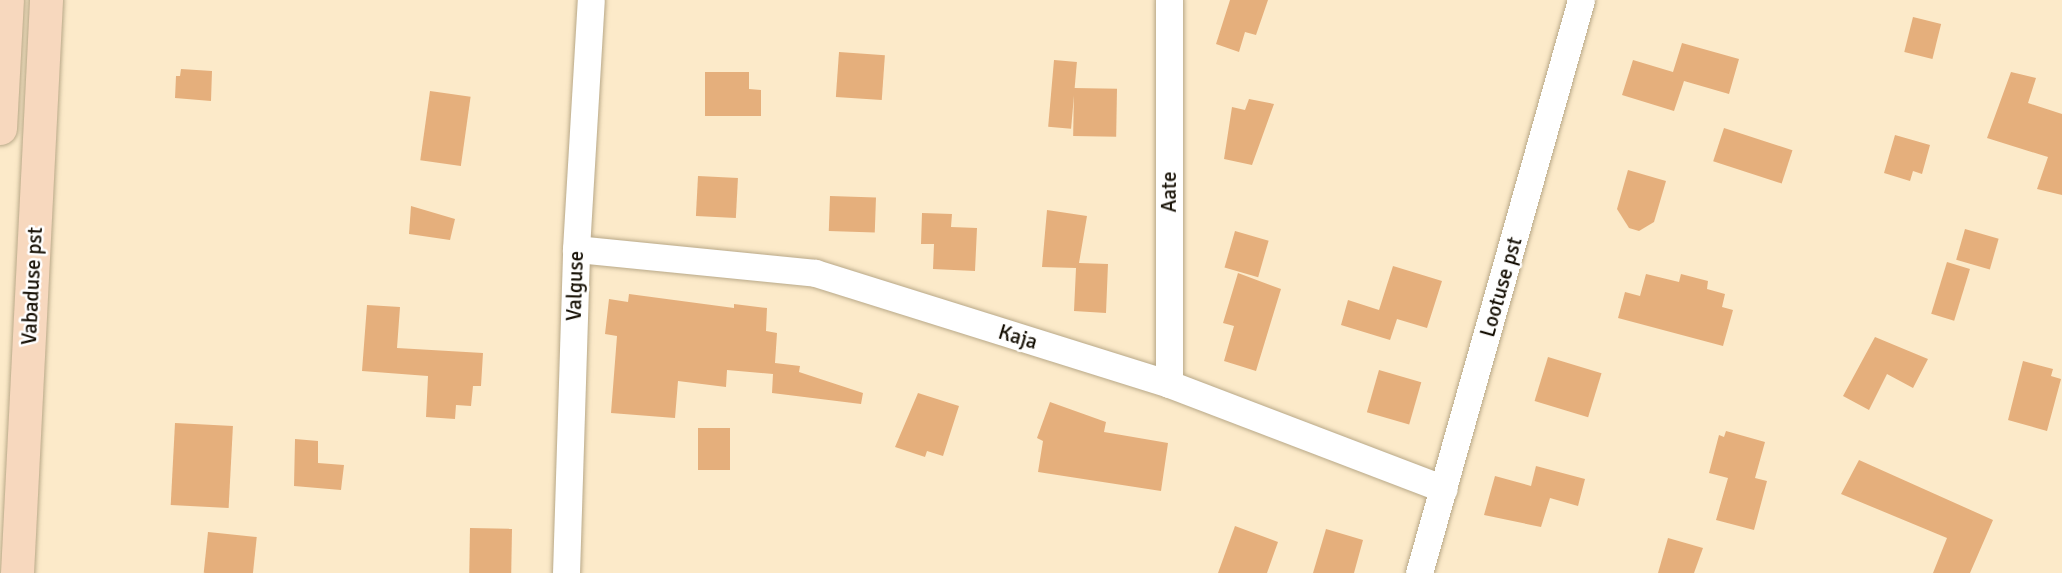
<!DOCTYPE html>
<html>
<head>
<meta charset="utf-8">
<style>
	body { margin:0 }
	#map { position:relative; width:2062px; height:573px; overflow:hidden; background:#fceac9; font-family:Signika,sans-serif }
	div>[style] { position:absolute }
	.building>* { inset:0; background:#e5af7c; transform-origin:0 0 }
	.roads { filter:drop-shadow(0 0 2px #b8a888) drop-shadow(0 0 2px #b8a888) }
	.minor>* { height:27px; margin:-13.5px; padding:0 13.5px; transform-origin:13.5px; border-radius:13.5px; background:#fff }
	.trunk>* { height:33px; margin:-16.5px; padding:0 16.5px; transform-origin:16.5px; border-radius:16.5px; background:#f7d8be }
	span { translate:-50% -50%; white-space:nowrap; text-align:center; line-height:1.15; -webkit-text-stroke:5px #fff; paint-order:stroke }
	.street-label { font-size:21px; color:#161005 }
</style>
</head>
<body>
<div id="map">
	<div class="building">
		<i style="clip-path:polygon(1230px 0,1268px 0,1256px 35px,1245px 32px,1239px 52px,1216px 44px)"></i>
		<i style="left:1913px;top:17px;width:29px;height:36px;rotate:14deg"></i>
		<i style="clip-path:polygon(1682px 43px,1739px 59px,1729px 94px,1684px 81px,1674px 111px,1622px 95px,1633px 60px,1673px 72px)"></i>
		<i style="left:839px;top:52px;width:46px;height:45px;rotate:4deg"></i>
		<i style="left:1054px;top:60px;width:23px;height:67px;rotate:5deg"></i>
		<i style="clip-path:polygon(181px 69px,212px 71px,211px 101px,175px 98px,176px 76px,180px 76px)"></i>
		<i style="clip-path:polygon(705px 72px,749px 72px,749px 89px,761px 90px,761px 116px,705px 116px)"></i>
		<i style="clip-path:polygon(2011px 72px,2036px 78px,2028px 103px,2062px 114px,2062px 195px,2037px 189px,2048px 157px,1987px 138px)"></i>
		<i style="left:1074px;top:88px;width:43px;height:48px;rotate:1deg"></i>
		<i style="left:430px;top:91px;width:41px;height:70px;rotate:8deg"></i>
		<i style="clip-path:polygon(1249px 99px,1274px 104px,1252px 165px,1224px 159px,1232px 107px,1245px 110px)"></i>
		<i style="left:1724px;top:128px;width:72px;height:35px;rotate:18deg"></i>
		<i style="clip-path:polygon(1895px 135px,1930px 145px,1922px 174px,1913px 171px,1910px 181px,1884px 173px)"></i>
		<i style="clip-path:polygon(1628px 170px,1666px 181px,1654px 222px,1639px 231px,1629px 228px,1617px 209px)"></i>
		<i style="left:698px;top:176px;width:40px;height:40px;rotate:3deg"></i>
		<i style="left:830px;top:196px;width:46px;height:35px;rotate:2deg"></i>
		<i style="clip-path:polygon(411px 206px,455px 219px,450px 240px,409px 234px)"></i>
		<i style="clip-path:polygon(1047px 210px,1087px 216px,1079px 263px,1108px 264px,1106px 313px,1074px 311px,1076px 268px,1042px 267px)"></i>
		<i style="clip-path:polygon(922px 213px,952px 214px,951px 227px,977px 228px,975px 271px,933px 269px,934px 244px,921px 244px)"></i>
		<i style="left:1965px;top:229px;width:35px;height:32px;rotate:16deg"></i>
		<i style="left:1235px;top:231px;width:35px;height:38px;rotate:16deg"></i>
		<i style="left:1947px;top:262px;width:24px;height:54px;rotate:17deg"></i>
		<i style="clip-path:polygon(1393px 266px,1442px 281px,1427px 328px,1397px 319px,1390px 340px,1341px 325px,1348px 300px,1379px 310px)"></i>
		<i style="clip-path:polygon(1238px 273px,1281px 289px,1256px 371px,1224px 361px,1234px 326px,1223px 323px)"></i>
		<i style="clip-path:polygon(1646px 274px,1679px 282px,1681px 274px,1708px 281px,1707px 289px,1725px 294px,1722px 307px,1733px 310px,1723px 346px,1618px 318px,1625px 292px,1640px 296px)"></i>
		<i style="clip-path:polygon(629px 294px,734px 308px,734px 304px,767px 308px,766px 331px,777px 333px,775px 363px,800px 366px,799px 372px,863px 393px,861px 404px,772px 393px,773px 374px,727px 370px,726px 387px,678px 381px,675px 418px,611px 413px,617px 336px,605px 334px,609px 299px,628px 302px)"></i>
		<i style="clip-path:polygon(367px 305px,400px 307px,397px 348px,483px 353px,481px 386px,473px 386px,471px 406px,456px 405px,455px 419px,426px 417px,428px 376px,362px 371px)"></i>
		<i style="clip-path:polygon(1875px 337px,1928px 359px,1913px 388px,1887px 374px,1869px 410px,1843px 396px)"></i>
		<i style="left:1548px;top:357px;width:56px;height:46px;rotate:17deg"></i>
		<i style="clip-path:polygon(2023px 361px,2053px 369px,2051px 376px,2061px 379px,2047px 431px,2008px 420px)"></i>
		<i style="left:1379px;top:370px;width:44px;height:44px;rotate:16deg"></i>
		<i style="clip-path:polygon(918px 393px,959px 406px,943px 456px,927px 451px,925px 457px,895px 447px)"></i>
		<i style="clip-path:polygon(1050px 402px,1106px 422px,1104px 432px,1168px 443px,1161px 491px,1038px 472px,1043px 441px,1037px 438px)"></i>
		<i style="left:175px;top:423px;width:58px;height:82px;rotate:3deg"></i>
		<i style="left:698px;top:428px;width:32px;height:42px"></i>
		<i style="clip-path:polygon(1726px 431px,1765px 442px,1755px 478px,1767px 481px,1754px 530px,1716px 520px,1728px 478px,1709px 473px,1719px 435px,1724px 437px)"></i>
		<i style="clip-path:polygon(295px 439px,318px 441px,318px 463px,344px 465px,341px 490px,294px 486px)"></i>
		<i style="clip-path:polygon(1859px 460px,1993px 520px,1970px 573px,1933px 573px,1947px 538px,1841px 494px)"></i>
		<i style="clip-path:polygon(1536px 466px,1585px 479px,1578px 506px,1550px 498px,1541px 527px,1484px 515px,1495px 476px,1531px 486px)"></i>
		<i style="clip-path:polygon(1235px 526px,1278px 542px,1267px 573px,1218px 573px)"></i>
		<i style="left:470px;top:528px;width:42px;height:45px;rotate:1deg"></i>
		<i style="clip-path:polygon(1326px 529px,1363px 540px,1354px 573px,1313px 573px)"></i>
		<i style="left:208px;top:532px;width:49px;height:41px;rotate:6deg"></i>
		<i style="clip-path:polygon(1668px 538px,1703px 548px,1694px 573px,1658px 573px)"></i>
	</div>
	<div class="roads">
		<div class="minor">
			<i style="left:1169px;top:0;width:384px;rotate:90deg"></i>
			<i style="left:576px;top:249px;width:240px;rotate:5.7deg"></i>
			<i style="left:815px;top:273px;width:371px;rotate:17.4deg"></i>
			<i style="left:1169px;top:384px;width:294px;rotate:20.9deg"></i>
			<i style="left:566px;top:573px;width:324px;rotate:-88.2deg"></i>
			<i style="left:576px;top:249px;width:249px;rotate:-86.6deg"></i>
			<i style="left:1419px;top:573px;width:595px;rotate:-74.21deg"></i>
		</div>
		<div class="trunk">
			<i style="left:0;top:128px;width:128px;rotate:-86.9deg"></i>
			<i style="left:17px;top:573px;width:574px;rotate:-87.1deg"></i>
		</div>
	</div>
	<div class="street-label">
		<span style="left:1169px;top:192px;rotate:-90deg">Aate</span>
		<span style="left:32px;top:286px;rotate:-87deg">Vabaduse pst</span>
		<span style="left:575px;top:286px;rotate:-88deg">Valguse</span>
		<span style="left:1501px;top:287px;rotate:-74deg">Lootuse pst</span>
		<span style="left:1018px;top:337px;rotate:17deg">Kaja</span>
	</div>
</div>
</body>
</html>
